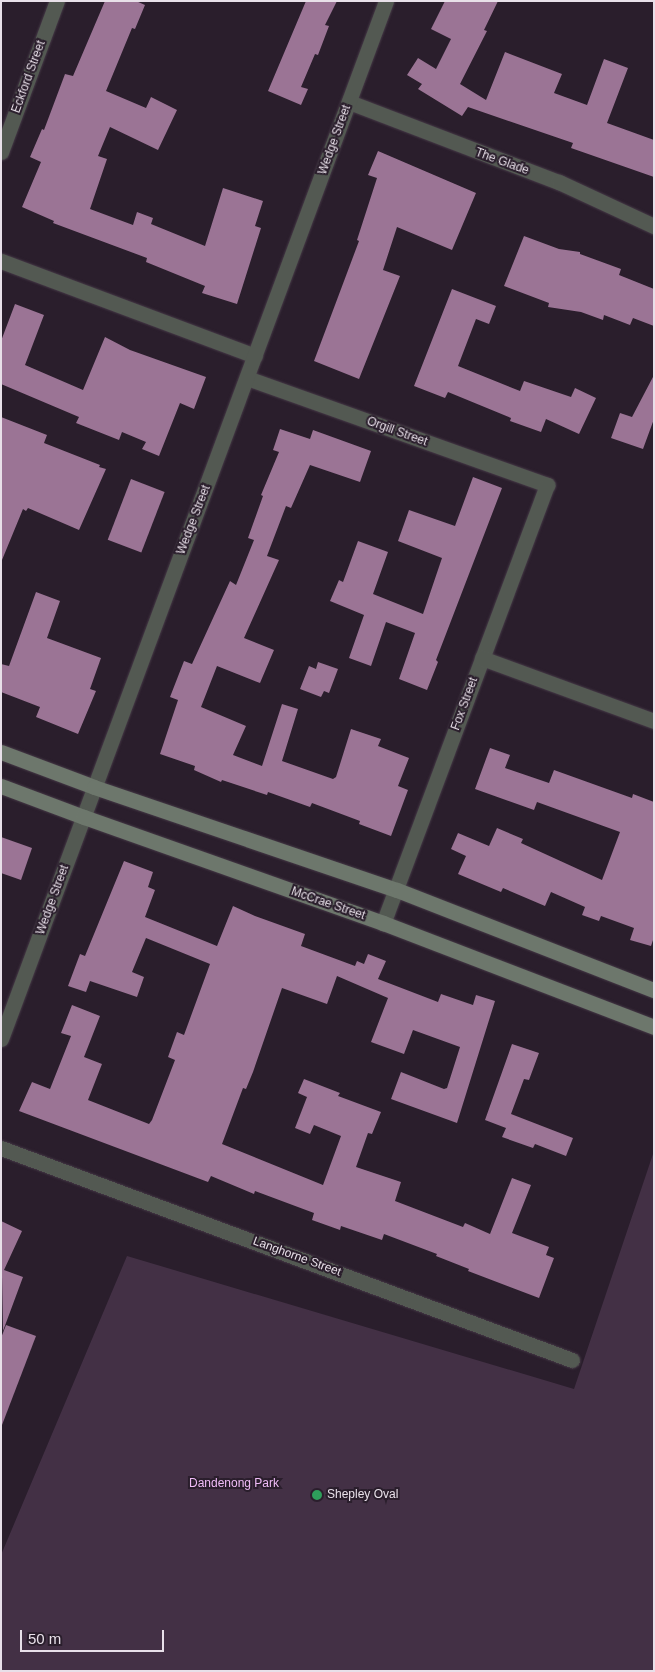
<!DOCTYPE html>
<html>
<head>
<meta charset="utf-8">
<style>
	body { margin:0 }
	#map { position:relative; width:655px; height:1672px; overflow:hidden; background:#2a1e2c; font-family:Arial,sans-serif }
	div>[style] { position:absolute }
	.green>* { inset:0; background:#433045 }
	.building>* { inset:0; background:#9b7495; transform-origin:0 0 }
	.roads { filter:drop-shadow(0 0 1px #453946) drop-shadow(0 0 1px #453946) }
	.street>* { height:15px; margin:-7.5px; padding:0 7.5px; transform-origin:7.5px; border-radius:7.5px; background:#535952 }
	.secondary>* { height:15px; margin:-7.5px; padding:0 7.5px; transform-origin:7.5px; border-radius:7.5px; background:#6d776c }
	.dots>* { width:14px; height:14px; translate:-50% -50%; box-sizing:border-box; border:2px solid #2a1e2c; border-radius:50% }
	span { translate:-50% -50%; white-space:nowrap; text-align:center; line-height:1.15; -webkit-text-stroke:4px #2a1e2c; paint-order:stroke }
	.street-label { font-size:12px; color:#e8e0e9 }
	.park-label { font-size:12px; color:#f0bcf7 }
	.poi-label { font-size:12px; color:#e8e0e9 }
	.left { translate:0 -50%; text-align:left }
	.frame { position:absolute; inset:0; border:2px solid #e8e0e9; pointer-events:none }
	.scale { position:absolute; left:20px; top:1630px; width:144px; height:22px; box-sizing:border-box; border:2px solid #e8e0e9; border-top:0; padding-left:6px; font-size:15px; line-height:18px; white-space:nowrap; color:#e8e0e9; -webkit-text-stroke:4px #2a1e2c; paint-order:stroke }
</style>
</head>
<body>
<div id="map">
	<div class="green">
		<i style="clip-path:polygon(654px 1151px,654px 1671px,1px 1671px,1px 1555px,127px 1256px,574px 1389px)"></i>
	</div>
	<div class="building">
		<i style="clip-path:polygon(105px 1px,136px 1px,145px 5px,135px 29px,132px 28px,106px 91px,146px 108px,151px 97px,177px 110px,158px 150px,110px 127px,98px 156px,107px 159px,90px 209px,133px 225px,137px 212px,153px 218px,151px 224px,205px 246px,223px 188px,263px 201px,255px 226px,261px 228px,237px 304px,202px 293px,205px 286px,146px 262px,147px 258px,53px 223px,54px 221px,22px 207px,41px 162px,30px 157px,42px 129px,44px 130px,65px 74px,73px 76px)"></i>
		<i style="clip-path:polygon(306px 1px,337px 1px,325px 25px,329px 26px,318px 55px,315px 54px,301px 87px,308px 89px,301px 105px,268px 91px)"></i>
		<i style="clip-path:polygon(445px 1px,498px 1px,484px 30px,487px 31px,460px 84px,486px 100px,505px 52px,562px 74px,554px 93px,587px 105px,604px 59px,628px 68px,607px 123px,654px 140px,654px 177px,571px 148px,573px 143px,468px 107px,462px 116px,418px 89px,422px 84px,407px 75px,418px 58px,436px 69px,451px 39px,431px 29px)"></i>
		<i style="clip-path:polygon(378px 151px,476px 193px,452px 250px,397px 227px,383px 270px,400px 276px,359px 379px,314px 361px,359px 241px,357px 240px,377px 178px,368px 175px)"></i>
		<i style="clip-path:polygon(524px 236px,559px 249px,580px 252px,580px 254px,621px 269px,619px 275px,654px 289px,654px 326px,633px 318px,630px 325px,604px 315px,603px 320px,581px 312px,548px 307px,549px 303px,504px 286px)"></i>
		<i style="clip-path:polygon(452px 289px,496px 306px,489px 324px,476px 319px,458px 366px,520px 391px,524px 381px,571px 397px,575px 388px,596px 398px,579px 434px,546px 419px,541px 432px,510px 421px,511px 418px,448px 392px,445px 398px,414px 386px)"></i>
		<i style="clip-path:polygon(15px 304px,44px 315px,25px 365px,83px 390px,105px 337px,130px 350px,206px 377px,194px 409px,180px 403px,159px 456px,142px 449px,146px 442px,122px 432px,119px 440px,76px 423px,79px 417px,1px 384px,1px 341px)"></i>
		<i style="clip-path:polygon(654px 375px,654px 419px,643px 449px,611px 438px,620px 413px,632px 417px)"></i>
		<i style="clip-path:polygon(1px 417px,47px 435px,44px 443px,100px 465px,99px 467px,106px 469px,79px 530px,28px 508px,26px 511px,23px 509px,2px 560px)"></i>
		<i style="clip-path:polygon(280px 429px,310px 439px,313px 430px,371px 451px,360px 482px,310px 465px,291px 508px,286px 506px,267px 556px,279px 560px,244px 638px,274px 650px,260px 683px,217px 666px,201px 707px,246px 726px,233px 755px,262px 766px,282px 704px,298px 709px,282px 761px,333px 779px,336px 777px,351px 729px,381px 739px,378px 746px,409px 758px,398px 786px,408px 790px,391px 836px,359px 824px,360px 821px,312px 803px,310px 807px,268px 792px,267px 795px,222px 780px,221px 782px,194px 770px,195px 766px,160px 754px,178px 700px,170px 697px,184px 661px,192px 664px,230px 581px,236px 585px,254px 540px,248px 538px,263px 496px,261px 495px,279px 452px,273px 450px)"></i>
		<i style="clip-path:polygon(473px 477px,502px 488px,436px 660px,438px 662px,427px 690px,399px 679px,415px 633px,386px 622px,371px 666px,349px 658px,364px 615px,330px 601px,339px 580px,343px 582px,358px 541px,388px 552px,373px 594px,423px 614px,442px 558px,398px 541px,409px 510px,455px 526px)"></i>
		<i style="left:131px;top:479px;width:36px;height:65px;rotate:21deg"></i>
		<i style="clip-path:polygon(36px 592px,60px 601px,47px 638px,101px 658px,90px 689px,96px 691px,78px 734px,36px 717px,40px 707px,1px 692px,1px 664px,9px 666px)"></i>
		<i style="clip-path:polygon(318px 662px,338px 669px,329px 693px,324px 691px,321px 697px,300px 689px,309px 666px,316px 669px)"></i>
		<i style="clip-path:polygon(490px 748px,510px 755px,505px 768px,549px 783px,554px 770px,632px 798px,633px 794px,654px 802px,654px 937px,651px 946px,630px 940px,634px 928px,601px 916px,599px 921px,582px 915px,585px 907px,551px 892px,545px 906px,503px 888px,501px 892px,458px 874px,466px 856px,451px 849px,458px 833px,489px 846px,497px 828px,523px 839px,521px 843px,602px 880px,620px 832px,537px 802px,534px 810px,475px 789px)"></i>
		<i style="clip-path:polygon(1px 837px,32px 848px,21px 880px,1px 873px)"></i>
		<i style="clip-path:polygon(124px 861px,153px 872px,148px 887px,155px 890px,145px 917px,217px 946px,233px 906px,255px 916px,305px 934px,301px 946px,355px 966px,357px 961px,364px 964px,368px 954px,386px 961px,378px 979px,438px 1002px,441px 994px,473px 1005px,476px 995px,495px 1001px,457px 1123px,391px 1099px,401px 1072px,444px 1089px,447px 1088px,460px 1047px,413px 1030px,404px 1054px,371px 1042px,388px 998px,337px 976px,327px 1004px,282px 988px,253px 1072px,246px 1089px,243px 1088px,222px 1144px,323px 1185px,341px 1136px,314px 1125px,310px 1134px,295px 1128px,307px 1097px,298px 1093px,304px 1079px,340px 1093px,338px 1096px,381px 1112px,372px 1134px,368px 1133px,356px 1167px,401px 1182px,395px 1201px,463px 1227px,465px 1223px,490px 1234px,512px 1178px,531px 1185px,512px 1233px,549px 1247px,546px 1255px,554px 1258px,539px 1298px,468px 1271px,469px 1269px,436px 1256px,437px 1254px,384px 1234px,382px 1240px,341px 1226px,340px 1230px,312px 1220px,314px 1213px,255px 1191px,254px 1194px,211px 1176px,208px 1182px,19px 1111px,32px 1082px,50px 1089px,71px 1036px,61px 1033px,72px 1005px,100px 1016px,84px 1057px,102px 1064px,88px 1100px,149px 1124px,152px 1120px,175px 1060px,168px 1057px,177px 1032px,184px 1035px,210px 964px,146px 938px,132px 972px,144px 977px,137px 997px,90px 981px,86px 992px,68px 986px,80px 954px,85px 956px)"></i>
		<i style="clip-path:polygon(512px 1044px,539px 1053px,529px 1080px,524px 1079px,511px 1114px,573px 1138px,566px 1156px,535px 1144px,533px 1148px,502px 1137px,506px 1128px,485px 1120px)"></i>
		<i style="clip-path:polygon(1px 1221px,22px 1231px,4px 1270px,23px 1277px,3px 1331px)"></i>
		<i style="clip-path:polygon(6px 1325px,36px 1336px,2px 1425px,1px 1338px)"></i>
	</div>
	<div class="roads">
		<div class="street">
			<i style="left:349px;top:102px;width:225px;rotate:20.9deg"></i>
			<i style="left:559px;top:182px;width:105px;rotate:24.9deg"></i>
			<i style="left:1px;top:152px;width:161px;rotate:-69.7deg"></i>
			<i style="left:1px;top:261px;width:271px;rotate:20.5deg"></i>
			<i style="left:247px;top:378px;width:319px;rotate:19.6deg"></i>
			<i style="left:547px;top:485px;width:468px;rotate:110.5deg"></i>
			<i style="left:482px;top:658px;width:183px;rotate:20.1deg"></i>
			<i style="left:1px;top:1039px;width:1107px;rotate:-69.65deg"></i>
			<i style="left:1px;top:1148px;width:609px;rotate:20.37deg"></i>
		</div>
		<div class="secondary">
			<i style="left:1px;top:752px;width:99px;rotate:20.6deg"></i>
			<i style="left:94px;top:787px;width:320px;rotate:18.8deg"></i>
			<i style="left:397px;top:890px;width:276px;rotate:21.3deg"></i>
			<i style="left:1px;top:786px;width:89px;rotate:20.5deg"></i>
			<i style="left:84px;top:817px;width:317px;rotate:19.5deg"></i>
			<i style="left:383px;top:923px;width:290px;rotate:21deg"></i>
		</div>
	</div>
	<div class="dots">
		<i style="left:317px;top:1495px;background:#2e9e5b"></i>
	</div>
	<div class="street-label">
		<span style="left:29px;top:77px;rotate:-70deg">Eckford Street</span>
		<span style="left:335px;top:140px;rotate:-70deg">Wedge Street</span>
		<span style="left:502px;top:162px;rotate:20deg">The Glade</span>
		<span style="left:397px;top:432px;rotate:20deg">Orgill Street</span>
		<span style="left:194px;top:520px;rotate:-69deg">Wedge Street</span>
		<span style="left:465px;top:704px;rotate:-70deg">Fox Street</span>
		<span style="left:53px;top:900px;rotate:-70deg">Wedge Street</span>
		<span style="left:328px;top:904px;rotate:19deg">McCrae Street</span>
		<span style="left:297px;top:1257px;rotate:20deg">Langhorne Street</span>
	</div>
	<div class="park-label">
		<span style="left:234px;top:1484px">Dandenong Park</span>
	</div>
	<div class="poi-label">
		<span class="left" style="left:327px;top:1495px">Shepley Oval</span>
	</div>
	<div class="frame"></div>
	<div class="scale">50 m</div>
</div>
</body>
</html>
